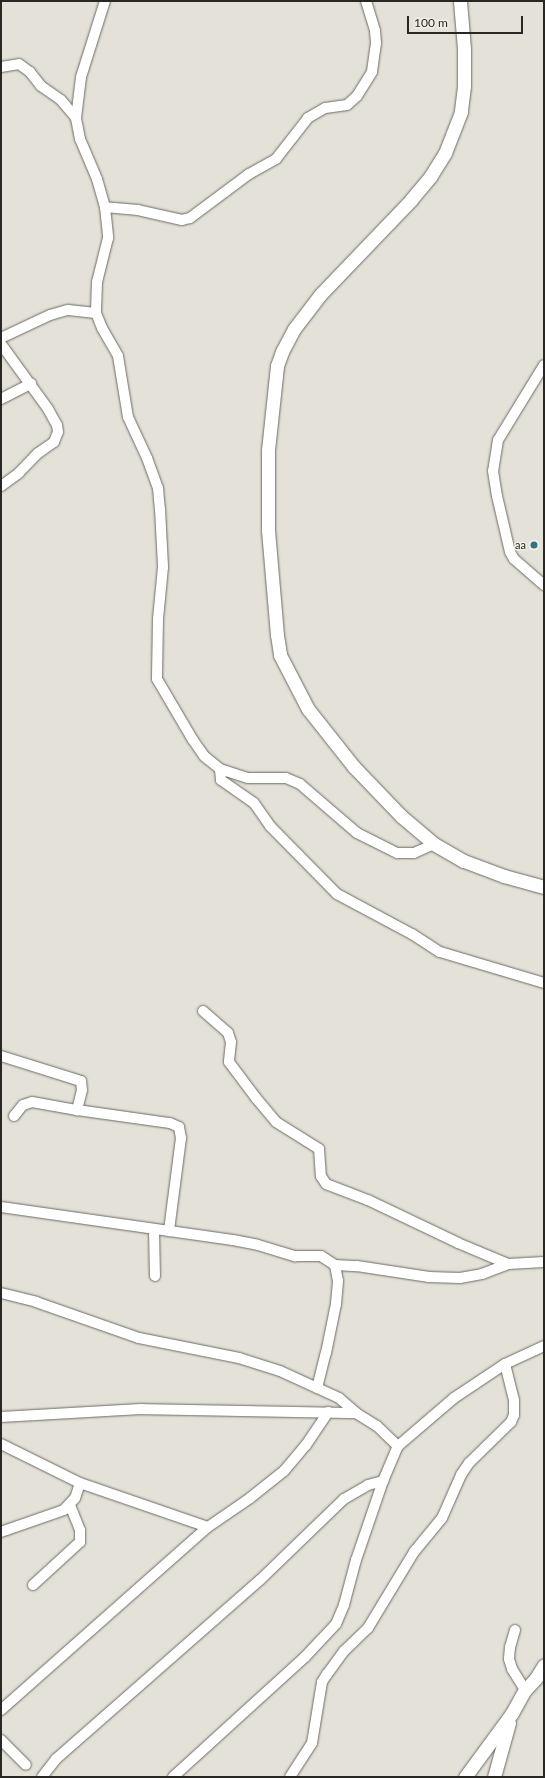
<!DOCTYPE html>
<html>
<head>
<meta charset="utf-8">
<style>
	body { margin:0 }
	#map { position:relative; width:545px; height:1778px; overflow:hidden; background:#e4e1d8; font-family:Lato,sans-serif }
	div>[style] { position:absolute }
	.roads { filter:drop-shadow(0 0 1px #6c6a63) drop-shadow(0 0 1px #6c6a63) }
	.minor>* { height:10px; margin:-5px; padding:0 5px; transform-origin:5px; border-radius:5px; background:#fff }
	.major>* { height:13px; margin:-6.5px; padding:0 6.5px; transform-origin:6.5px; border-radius:6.5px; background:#fff }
	.dots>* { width:11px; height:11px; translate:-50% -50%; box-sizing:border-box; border:2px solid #f1eee6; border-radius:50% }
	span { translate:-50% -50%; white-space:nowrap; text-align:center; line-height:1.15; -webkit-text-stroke:3px #f1eee6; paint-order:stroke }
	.poi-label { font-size:11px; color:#282724 }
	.right { translate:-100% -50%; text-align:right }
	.frame { position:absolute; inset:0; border:2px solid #282724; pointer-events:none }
	.scale { position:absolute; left:407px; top:16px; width:116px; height:18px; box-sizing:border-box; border:2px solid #282724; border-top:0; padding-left:5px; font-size:12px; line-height:14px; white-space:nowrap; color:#282724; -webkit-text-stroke:3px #f1eee6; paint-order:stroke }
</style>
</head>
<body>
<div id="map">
	<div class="roads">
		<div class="minor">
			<i style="left:366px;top:1px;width:31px;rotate:73deg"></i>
			<i style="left:375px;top:31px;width:12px;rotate:85deg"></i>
			<i style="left:376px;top:43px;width:29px;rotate:98deg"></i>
			<i style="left:372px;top:72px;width:28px;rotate:122deg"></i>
			<i style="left:357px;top:96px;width:13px;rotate:138deg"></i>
			<i style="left:347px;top:105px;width:22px;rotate:172deg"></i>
			<i style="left:325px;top:108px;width:20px;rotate:150deg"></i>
			<i style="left:308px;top:118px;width:52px;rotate:128deg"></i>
			<i style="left:276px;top:159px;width:31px;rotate:151deg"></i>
			<i style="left:249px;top:174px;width:74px;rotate:143.3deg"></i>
			<i style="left:190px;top:218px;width:8px;rotate:166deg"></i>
			<i style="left:182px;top:220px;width:45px;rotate:-167.2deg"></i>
			<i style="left:138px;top:210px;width:33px;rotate:-175deg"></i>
			<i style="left:105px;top:207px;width:31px;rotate:84deg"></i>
			<i style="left:108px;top:238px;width:45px;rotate:104deg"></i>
			<i style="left:97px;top:282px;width:31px;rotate:92deg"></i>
			<i style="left:96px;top:313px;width:16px;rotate:68deg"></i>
			<i style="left:102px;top:328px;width:32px;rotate:60deg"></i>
			<i style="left:118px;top:356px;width:62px;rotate:80.7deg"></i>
			<i style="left:128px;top:417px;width:45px;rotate:65.1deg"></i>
			<i style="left:147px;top:458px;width:32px;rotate:70deg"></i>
			<i style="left:158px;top:488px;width:21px;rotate:85deg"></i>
			<i style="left:160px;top:509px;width:58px;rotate:87deg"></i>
			<i style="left:163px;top:567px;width:52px;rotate:95.5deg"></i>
			<i style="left:158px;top:619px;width:60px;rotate:91deg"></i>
			<i style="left:157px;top:679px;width:71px;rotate:59.5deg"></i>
			<i style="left:193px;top:740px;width:19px;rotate:55deg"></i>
			<i style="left:204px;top:756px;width:21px;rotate:39deg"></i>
			<i style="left:220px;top:769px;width:29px;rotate:18deg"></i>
			<i style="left:248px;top:778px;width:38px"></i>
			<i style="left:286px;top:778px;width:15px;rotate:23deg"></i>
			<i style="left:300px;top:784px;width:75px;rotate:40.7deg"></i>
			<i style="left:357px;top:833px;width:45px;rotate:26.6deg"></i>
			<i style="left:397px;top:853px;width:17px"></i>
			<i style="left:414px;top:853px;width:22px;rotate:-24deg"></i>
			<i style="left:1px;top:67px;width:18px;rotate:-9deg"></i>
			<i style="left:19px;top:64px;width:14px;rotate:36deg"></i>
			<i style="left:30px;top:72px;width:18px;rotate:52deg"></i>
			<i style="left:41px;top:86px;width:24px;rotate:35deg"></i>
			<i style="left:61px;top:100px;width:23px;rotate:50deg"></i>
			<i style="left:105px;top:207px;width:29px;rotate:-106deg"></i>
			<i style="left:97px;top:179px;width:43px;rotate:-113deg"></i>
			<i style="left:80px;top:139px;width:21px;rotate:-101deg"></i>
			<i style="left:76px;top:118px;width:41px;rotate:-83deg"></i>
			<i style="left:81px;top:77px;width:80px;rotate:-72.5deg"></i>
			<i style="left:1px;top:338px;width:54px;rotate:-25.1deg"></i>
			<i style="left:50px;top:315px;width:19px;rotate:-16deg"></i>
			<i style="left:68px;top:310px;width:28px;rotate:6deg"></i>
			<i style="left:1px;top:344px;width:80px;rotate:54.1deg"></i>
			<i style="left:48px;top:409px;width:18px;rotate:61deg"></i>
			<i style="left:57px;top:425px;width:7px;rotate:82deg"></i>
			<i style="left:58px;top:432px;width:11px;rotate:112deg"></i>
			<i style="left:54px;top:442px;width:19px;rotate:145deg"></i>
			<i style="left:38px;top:453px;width:28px;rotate:134deg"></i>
			<i style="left:19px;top:473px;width:22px;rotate:144deg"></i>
			<i style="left:544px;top:365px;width:88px;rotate:121.5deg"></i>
			<i style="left:498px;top:440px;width:31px;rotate:99deg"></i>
			<i style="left:493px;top:471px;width:25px;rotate:81deg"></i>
			<i style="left:497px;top:496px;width:57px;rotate:76.9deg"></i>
			<i style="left:510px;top:552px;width:8px;rotate:60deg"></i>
			<i style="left:514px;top:559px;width:40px;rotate:41deg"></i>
			<i style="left:1px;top:399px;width:34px;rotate:-27deg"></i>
			<i style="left:220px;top:769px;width:11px;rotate:85deg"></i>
			<i style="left:221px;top:780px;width:40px;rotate:34.9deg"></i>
			<i style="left:254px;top:803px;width:28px;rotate:55deg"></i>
			<i style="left:270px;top:826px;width:95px;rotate:45.4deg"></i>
			<i style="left:337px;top:894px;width:85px;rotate:28.1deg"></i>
			<i style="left:412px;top:934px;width:33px;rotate:33deg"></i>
			<i style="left:440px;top:952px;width:109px;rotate:16.6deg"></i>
			<i style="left:203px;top:1011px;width:33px;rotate:41deg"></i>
			<i style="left:228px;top:1033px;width:9px;rotate:72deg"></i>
			<i style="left:231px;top:1042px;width:20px;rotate:96deg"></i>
			<i style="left:229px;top:1062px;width:45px;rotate:53.1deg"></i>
			<i style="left:256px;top:1098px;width:31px;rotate:50deg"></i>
			<i style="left:276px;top:1122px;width:51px;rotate:32.1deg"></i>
			<i style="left:319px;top:1149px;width:27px;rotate:86deg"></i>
			<i style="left:321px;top:1176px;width:9px;rotate:58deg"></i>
			<i style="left:326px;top:1184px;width:45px;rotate:20.9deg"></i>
			<i style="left:368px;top:1200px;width:100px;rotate:25.5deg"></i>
			<i style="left:458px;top:1243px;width:54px;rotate:22.8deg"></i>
			<i style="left:1px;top:1056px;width:84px;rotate:17.4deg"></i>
			<i style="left:81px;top:1081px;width:9px;rotate:84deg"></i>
			<i style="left:82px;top:1090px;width:21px;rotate:104deg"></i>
			<i style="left:77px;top:1110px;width:94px;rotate:8deg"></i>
			<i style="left:170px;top:1123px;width:10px;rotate:24deg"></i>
			<i style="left:179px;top:1127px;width:11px;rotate:80deg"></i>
			<i style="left:181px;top:1138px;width:94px;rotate:97.4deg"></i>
			<i style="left:14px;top:1116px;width:14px;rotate:-51deg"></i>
			<i style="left:23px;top:1105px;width:9px;rotate:-18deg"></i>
			<i style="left:32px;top:1102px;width:46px;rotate:10.1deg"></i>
			<i style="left:1px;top:1207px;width:234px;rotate:8.1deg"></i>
			<i style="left:233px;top:1240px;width:25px;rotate:11deg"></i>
			<i style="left:258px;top:1245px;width:39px;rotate:17deg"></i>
			<i style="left:295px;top:1256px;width:26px"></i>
			<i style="left:321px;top:1256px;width:17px;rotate:33deg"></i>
			<i style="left:154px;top:1230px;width:46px;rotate:88.8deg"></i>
			<i style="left:1px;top:1293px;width:36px;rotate:14deg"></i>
			<i style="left:36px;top:1302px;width:109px;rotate:19.3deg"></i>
			<i style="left:139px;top:1338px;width:102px;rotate:11.3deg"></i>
			<i style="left:239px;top:1358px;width:43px;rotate:17.6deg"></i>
			<i style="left:280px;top:1371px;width:65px;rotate:24.6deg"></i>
			<i style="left:339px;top:1398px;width:23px;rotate:41deg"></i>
			<i style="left:356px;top:1413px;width:25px;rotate:32deg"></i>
			<i style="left:377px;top:1426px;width:29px;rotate:44deg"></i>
			<i style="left:398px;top:1446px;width:74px;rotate:-40.6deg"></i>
			<i style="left:454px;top:1398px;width:61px;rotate:-33.7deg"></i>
			<i style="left:505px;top:1364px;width:37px;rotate:76deg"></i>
			<i style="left:514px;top:1400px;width:15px;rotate:90deg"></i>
			<i style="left:514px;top:1415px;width:8px;rotate:113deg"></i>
			<i style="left:511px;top:1422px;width:59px;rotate:135.7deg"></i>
			<i style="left:469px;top:1463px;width:14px;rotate:124deg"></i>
			<i style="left:461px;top:1475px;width:47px;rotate:113.8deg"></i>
			<i style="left:442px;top:1518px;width:44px;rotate:129.5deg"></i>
			<i style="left:414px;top:1552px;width:89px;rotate:121.2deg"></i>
			<i style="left:368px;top:1628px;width:33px;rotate:136deg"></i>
			<i style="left:344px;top:1651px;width:29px;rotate:126deg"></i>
			<i style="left:327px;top:1674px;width:9px;rotate:122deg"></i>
			<i style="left:322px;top:1682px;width:62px;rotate:99.3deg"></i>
			<i style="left:312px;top:1743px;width:40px;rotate:122.9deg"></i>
			<i style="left:505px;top:1364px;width:43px;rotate:-24.8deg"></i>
			<i style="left:317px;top:1388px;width:36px;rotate:-76deg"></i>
			<i style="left:326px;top:1353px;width:50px;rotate:-78.5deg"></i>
			<i style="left:336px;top:1304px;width:23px;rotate:-85deg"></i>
			<i style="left:338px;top:1281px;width:16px;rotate:-101deg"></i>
			<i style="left:335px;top:1265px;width:22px;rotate:3deg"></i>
			<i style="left:357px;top:1266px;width:73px;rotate:8.7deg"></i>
			<i style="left:429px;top:1277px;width:31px;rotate:2deg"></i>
			<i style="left:460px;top:1278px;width:22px;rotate:-10deg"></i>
			<i style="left:482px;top:1274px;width:28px;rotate:-21deg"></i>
			<i style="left:508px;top:1264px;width:36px;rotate:-3deg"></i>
			<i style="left:1px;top:1417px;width:140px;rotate:-3.3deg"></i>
			<i style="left:141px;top:1409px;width:215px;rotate:1.1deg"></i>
			<i style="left:1px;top:1444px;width:88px;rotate:26.3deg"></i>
			<i style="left:80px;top:1483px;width:16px;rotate:108deg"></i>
			<i style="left:75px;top:1498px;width:16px;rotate:133deg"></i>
			<i style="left:64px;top:1510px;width:67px;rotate:160.8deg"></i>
			<i style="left:80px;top:1483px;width:135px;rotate:19deg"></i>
			<i style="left:33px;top:1585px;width:64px;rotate:-42.5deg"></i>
			<i style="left:80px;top:1542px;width:12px;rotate:-90deg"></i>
			<i style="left:80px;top:1530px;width:27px;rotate:-112deg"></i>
			<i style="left:515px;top:1630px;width:18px;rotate:106deg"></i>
			<i style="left:510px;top:1647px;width:12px;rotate:95deg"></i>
			<i style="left:509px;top:1659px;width:10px;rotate:73deg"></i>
			<i style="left:512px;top:1669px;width:25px;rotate:58deg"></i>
			<i style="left:1px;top:1710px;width:276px;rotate:-41.5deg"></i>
			<i style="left:208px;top:1527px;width:51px;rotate:-34.6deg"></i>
			<i style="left:250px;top:1498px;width:43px;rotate:-38.5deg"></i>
			<i style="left:284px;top:1471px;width:34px;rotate:-50deg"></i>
			<i style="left:306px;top:1445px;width:40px;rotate:-56deg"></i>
			<i style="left:1px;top:1740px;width:35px;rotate:45deg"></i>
			<i style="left:42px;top:1777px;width:23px;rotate:-52deg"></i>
			<i style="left:56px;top:1759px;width:271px;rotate:-41.3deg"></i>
			<i style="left:260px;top:1580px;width:117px;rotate:-44deg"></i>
			<i style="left:344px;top:1499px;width:28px;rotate:-30deg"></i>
			<i style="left:368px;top:1485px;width:16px;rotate:-15deg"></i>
			<i style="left:173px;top:1777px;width:178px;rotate:-42.3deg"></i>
			<i style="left:305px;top:1657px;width:45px;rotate:-46.8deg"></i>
			<i style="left:336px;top:1624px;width:21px;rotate:-67deg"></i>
			<i style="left:344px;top:1605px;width:47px;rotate:-75.1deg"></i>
			<i style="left:356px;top:1560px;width:83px;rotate:-71.1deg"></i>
			<i style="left:383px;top:1481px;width:38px;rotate:-67deg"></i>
		</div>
		<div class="major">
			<i style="left:460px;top:1px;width:48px;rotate:85.2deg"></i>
			<i style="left:464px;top:49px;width:37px;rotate:90deg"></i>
			<i style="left:464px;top:86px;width:26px;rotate:97deg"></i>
			<i style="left:461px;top:112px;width:44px;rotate:111.3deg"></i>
			<i style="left:445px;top:153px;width:28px;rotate:122deg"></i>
			<i style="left:430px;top:177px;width:30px;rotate:130deg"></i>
			<i style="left:411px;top:200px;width:132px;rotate:133.8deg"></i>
			<i style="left:320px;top:295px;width:43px;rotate:127.4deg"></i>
			<i style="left:294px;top:329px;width:26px;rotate:118deg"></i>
			<i style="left:282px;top:352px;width:15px;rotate:110deg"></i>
			<i style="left:277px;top:366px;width:84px;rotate:96.1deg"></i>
			<i style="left:268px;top:450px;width:80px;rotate:90deg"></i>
			<i style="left:268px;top:530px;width:105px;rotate:85.1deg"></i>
			<i style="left:277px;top:635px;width:20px;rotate:81deg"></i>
			<i style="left:280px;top:655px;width:61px;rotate:62.6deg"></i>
			<i style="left:308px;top:709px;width:74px;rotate:51.6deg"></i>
			<i style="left:354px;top:767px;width:68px;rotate:46.2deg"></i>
			<i style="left:401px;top:816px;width:43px;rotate:40.3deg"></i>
			<i style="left:434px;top:844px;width:34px;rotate:30deg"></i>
			<i style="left:464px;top:861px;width:43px;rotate:20.6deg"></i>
			<i style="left:504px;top:876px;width:41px;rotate:15.4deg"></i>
			<i style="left:465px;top:1777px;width:79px;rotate:-53.7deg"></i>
			<i style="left:512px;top:1713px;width:26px;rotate:-61deg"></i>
			<i style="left:525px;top:1690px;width:16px;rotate:-47deg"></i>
			<i style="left:536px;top:1678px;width:15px;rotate:-58deg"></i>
			<i style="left:494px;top:1777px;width:56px;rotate:-74.5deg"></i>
		</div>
	</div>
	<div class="dots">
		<i style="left:534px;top:545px;background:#317285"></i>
	</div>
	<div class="poi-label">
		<span class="right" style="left:526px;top:545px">aa</span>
	</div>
	<div class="frame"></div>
	<div class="scale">100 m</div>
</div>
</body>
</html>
